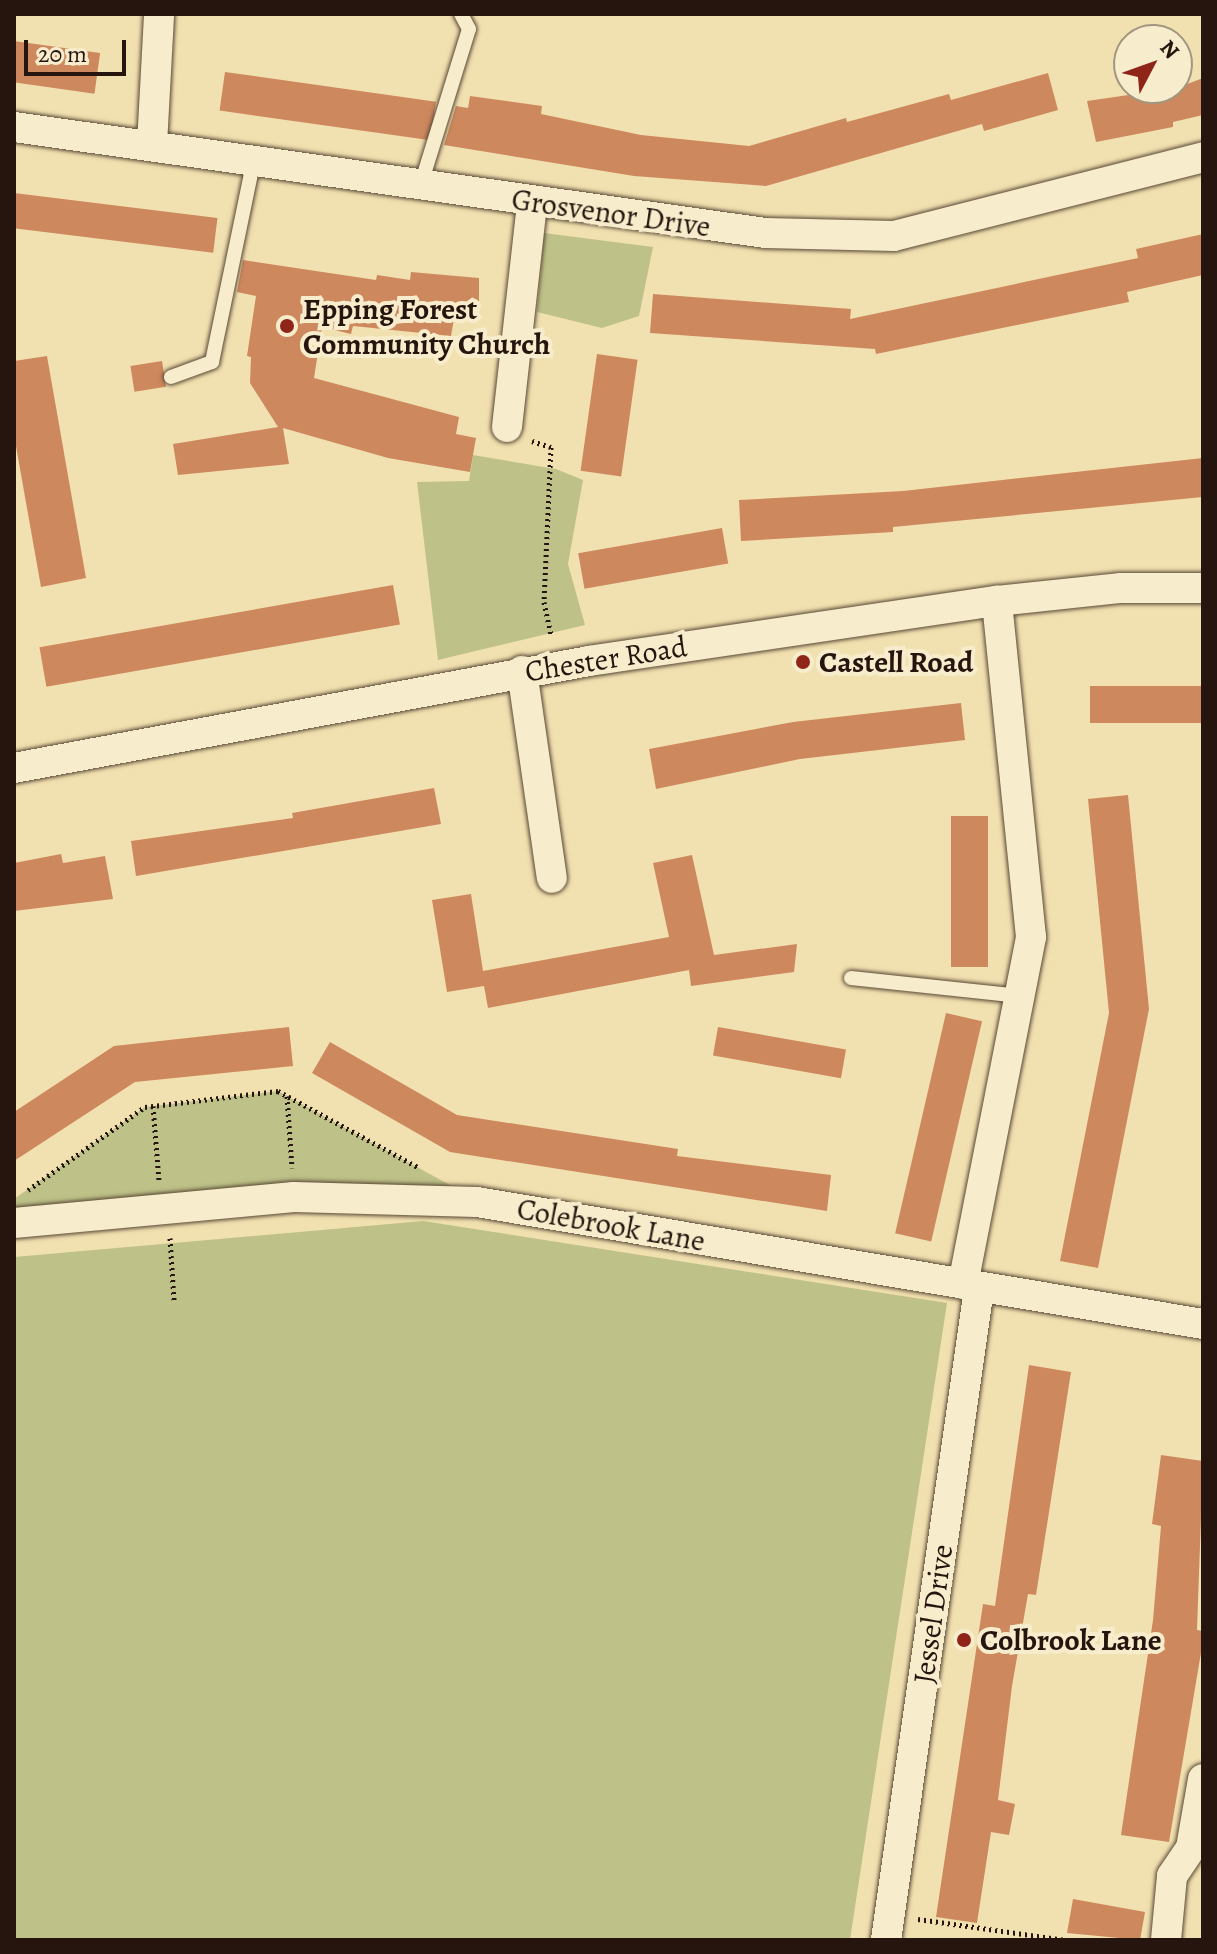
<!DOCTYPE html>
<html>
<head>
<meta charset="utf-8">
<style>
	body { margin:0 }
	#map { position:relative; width:1217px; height:1954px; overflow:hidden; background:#f2e1b0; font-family:Alegreya,serif }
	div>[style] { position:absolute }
	.green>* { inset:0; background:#bec288 }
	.building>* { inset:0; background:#ce885e; transform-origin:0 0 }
	.path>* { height:5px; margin-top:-2.5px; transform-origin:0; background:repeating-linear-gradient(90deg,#26150e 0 2px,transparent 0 6px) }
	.roads { filter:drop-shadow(0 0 2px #594836) drop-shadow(0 0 2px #594836) }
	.lane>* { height:14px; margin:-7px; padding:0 7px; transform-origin:7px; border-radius:7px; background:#f7eccc }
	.street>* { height:30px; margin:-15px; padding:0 15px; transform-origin:15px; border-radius:15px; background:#f7eccc }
	.dots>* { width:22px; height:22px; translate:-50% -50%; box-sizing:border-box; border:4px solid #f7eccc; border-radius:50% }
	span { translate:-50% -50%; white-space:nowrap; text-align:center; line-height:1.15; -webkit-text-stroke:8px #f7eccc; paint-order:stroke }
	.street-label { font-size:30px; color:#26150e }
	.poi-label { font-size:30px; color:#26150e; font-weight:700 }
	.left { translate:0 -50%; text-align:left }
	.frame { position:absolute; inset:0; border:16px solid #26150e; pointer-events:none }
	.north { position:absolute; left:1113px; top:24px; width:80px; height:80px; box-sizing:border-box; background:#f7eccc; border:2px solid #a39680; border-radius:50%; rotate:49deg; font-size:22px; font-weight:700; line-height:32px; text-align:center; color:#26150e }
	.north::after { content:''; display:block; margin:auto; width:28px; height:36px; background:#8f2418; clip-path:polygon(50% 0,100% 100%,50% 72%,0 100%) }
	.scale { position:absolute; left:24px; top:40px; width:102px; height:36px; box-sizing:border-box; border:4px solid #26150e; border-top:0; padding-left:10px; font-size:24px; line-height:28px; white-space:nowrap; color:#26150e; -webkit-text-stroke:6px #f7eccc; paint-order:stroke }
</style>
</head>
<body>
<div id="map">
	<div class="green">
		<i style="clip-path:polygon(544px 233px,653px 247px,639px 316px,602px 328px,537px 312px)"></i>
		<i style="clip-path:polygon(473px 455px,556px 469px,583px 480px,568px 564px,585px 625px,438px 660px,417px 482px,469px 481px)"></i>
		<i style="clip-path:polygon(278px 1091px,459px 1190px,293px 1184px,14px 1210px,14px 1199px,145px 1107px)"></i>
		<i style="clip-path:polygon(423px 1221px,947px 1303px,850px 1940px,14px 1940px,14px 1257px)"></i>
	</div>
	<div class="building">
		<i style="left:14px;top:41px;width:87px;height:41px;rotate:8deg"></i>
		<i style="left:225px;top:72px;width:213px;height:39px;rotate:8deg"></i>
		<i style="clip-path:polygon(1048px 73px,1058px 110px,984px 131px,982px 124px,766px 186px,634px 176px,444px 145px,456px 106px,468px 108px,470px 96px,542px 106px,541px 114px,641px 135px,749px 146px,846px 118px,847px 122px,949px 94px,951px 100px)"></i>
		<i style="clip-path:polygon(1203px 78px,1203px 115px,1173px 122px,1173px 127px,1096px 142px,1087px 101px,1177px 88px)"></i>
		<i style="left:14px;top:193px;width:205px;height:35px;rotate:7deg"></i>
		<i style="clip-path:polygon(1203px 234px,1203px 275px,1127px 292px,1129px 302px,876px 354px,875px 349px,650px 333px,653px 294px,851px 309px,850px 319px,1138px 258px,1136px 249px)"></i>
		<i style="clip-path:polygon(243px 260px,376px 280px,377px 275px,410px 280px,411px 272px,479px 278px,479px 318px,455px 313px,451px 336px,353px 326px,351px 334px,322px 327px,314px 378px,459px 417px,456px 434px,476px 438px,470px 472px,388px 458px,283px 428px,289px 464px,178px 475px,173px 444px,278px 427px,250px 383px,251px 357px,247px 356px,256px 296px,237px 292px)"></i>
		<i style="left:597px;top:354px;width:41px;height:118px;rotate:8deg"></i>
		<i style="clip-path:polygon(47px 356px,86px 578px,41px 587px,14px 435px,14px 361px)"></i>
		<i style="left:162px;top:361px;width:26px;height:32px;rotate:81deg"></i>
		<i style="clip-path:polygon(1203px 458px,1203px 497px,893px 527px,893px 532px,741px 541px,739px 500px,903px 491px)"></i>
		<i style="left:722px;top:528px;width:36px;height:146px;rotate:80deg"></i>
		<i style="left:393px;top:585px;width:40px;height:359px;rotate:80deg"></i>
		<i style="left:1203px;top:686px;width:37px;height:113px;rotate:90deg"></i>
		<i style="clip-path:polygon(961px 703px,965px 740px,800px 759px,656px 789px,649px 749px,793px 722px)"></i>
		<i style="clip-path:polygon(434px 788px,441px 824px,136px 876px,131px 841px,293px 818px,292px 813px)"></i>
		<i style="clip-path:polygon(1128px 795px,1149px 1009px,1098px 1268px,1060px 1261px,1109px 1013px,1088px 799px)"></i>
		<i style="left:951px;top:816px;width:37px;height:151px"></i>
		<i style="clip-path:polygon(61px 854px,63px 863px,105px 856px,113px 899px,14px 911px,14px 863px)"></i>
		<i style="clip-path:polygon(692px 855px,714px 955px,797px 944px,794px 972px,691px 986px,689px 970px,488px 1008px,484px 986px,447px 992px,432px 900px,471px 894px,483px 971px,669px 937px,653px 863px)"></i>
		<i style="left:946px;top:1013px;width:37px;height:226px;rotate:13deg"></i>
		<i style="clip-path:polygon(289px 1027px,293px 1066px,135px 1082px,14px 1161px,14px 1112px,114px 1046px)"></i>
		<i style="left:718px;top:1027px;width:130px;height:29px;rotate:10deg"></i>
		<i style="clip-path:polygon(330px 1042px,457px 1115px,678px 1149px,677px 1156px,831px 1175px,827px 1211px,450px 1152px,312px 1073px)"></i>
		<i style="clip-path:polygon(1029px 1365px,1071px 1372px,1036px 1595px,1028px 1594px,1012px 1686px,998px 1800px,1015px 1804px,1009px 1835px,991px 1832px,977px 1923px,936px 1917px,983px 1604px,995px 1606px)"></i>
		<i style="clip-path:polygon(1161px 1455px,1203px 1461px,1197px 1630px,1203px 1631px,1203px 1641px,1169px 1842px,1121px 1835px,1153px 1620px,1161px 1526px,1152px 1524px)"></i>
		<i style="clip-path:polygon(1073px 1899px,1145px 1912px,1140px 1940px,1067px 1933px)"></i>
	</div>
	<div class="path">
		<i style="left:532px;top:441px;width:20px;rotate:18deg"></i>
		<i style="left:551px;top:447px;width:155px;rotate:92.6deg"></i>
		<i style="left:544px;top:602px;width:35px;rotate:78deg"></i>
		<i style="left:287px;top:1096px;width:72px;rotate:86deg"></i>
		<i style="left:153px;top:1106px;width:75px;rotate:85.4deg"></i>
		<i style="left:28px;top:1190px;width:143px;rotate:-35.4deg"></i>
		<i style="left:145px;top:1107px;width:134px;rotate:-6.9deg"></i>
		<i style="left:278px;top:1091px;width:161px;rotate:28.6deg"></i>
		<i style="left:170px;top:1238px;width:62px;rotate:86.3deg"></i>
		<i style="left:918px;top:1919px;width:149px;rotate:8.1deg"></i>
	</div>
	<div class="roads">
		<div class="lane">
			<i style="left:421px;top:184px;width:162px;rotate:-72.8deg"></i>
			<i style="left:469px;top:29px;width:17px;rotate:-118deg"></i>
			<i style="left:171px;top:377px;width:44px;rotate:-20.1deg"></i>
			<i style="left:212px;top:362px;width:206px;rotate:-78.3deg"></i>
			<i style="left:851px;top:978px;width:170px;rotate:6.1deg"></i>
		</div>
		<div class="street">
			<i style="left:14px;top:127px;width:758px;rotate:8.03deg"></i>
			<i style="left:765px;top:233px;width:129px;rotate:1.3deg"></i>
			<i style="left:894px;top:236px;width:319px;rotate:-14.3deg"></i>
			<i style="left:152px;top:145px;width:131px;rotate:-86.9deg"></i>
			<i style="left:507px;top:427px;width:225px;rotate:-83.6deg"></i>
			<i style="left:522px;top:671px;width:209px;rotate:81.8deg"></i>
			<i style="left:14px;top:768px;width:585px;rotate:-10.54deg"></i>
			<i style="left:589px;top:661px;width:412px;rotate:-8.4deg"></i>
			<i style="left:997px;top:601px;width:125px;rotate:-6deg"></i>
			<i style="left:1121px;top:588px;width:82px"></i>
			<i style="left:14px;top:1223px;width:281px;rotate:-5.3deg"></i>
			<i style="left:294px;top:1197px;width:183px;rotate:1.6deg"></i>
			<i style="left:477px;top:1202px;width:736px;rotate:9.54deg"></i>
			<i style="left:963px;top:1284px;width:354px;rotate:-78.9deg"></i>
			<i style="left:1031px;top:937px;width:338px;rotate:-95.8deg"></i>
			<i style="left:886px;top:1940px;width:658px;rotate:-81.87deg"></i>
			<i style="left:1166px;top:1940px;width:64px;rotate:-84.6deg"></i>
			<i style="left:1172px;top:1876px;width:34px;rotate:-56deg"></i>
			<i style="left:1191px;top:1848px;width:70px;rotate:-80.1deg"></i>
		</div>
	</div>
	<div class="dots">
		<i style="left:287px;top:326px;background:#8f2418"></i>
		<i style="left:803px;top:662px;background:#8f2418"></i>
		<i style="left:964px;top:1640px;background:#8f2418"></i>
	</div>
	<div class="street-label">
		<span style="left:611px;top:213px;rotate:8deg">Grosvenor Drive</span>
		<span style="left:606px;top:659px;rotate:-9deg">Chester Road</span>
		<span style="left:611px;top:1225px;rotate:10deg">Colebrook Lane</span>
		<span style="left:933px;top:1614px;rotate:-82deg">Jessel Drive</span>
	</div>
	<div class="poi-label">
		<span class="left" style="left:303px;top:326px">Epping Forest<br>Community Church</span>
		<span class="left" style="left:819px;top:662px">Castell Road</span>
		<span class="left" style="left:980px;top:1640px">Colbrook Lane</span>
	</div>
	<div class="frame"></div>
	<div class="north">N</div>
	<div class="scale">20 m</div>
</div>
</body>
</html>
